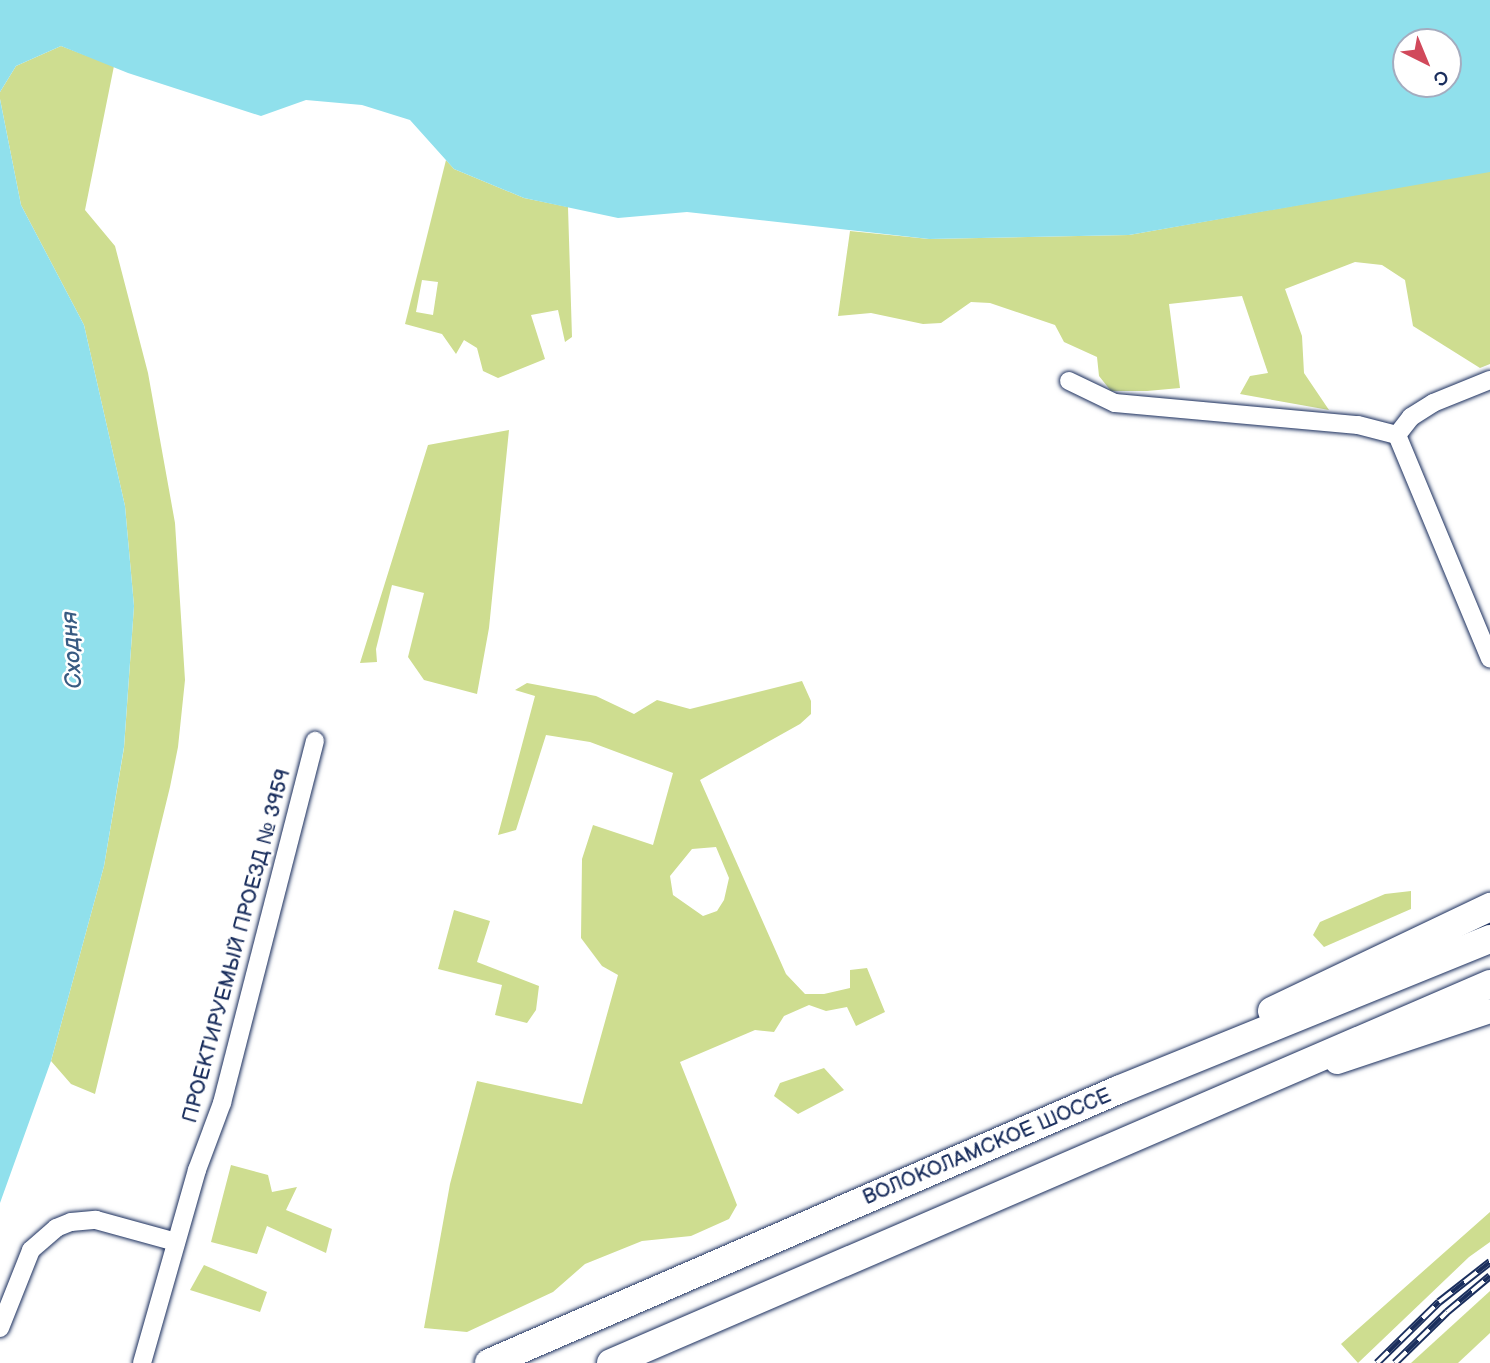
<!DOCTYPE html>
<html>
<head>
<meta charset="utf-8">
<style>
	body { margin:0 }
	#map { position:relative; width:1490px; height:1363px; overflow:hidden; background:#fff; font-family:"Balsamiq Sans",sans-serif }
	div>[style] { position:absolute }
	.green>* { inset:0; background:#cedd90 }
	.water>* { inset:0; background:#90e0ec }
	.roads { filter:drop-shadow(0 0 2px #1b2f5e) drop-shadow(0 0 2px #1b2f5e) }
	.street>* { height:18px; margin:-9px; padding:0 9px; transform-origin:9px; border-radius:9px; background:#fff }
	.secondary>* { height:24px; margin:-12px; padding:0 12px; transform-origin:12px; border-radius:12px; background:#fff }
	.primary>* { height:28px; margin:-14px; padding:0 14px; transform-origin:14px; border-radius:14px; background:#fff }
	.rail>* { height:8px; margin-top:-4px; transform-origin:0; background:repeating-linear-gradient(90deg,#fff 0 16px,#1b2f5e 0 32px); box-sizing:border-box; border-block:2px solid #1b2f5e }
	span { translate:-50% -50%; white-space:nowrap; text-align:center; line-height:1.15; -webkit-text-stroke:5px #fff; paint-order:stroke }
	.street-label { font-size:21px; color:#1b2f5e }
	.water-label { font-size:23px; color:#385b82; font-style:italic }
	.north { position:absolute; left:1392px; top:28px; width:70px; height:70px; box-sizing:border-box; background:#fff; border:2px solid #a4acbf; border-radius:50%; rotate:137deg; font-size:19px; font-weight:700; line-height:28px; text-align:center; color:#1b2f5e }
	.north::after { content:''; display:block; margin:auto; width:24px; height:32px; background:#d1495b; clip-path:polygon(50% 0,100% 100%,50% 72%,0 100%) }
</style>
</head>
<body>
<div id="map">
	<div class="green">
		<i style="clip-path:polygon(61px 46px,114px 66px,85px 210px,115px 246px,148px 373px,175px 523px,185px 680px,178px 747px,170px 787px,95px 1094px,71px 1084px,51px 1061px,104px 866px,124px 748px,134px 606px,125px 506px,84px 325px,21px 205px,0 99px,0 92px,16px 66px)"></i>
		<i style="clip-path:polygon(evenodd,446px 160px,454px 169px,524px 198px,568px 207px,572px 337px,565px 342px,558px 310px,531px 315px,545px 359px,498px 378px,483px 371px,477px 348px,464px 340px,456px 354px,442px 334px,405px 324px,446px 160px,422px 280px,438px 282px,433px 315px,416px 312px,422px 280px)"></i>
		<i style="clip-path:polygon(1484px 172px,1490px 172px,1490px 364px,1480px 368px,1413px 326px,1405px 280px,1382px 265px,1355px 262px,1285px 289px,1302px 336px,1304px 373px,1329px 410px,1240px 394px,1250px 376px,1268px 373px,1242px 296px,1169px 304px,1180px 388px,1147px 391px,1111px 391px,1099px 376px,1097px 357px,1064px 342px,1055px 325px,990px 303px,971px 302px,941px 323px,923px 324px,871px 313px,838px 316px,850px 231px,929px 239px,1129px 235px)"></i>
		<i style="clip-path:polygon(509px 430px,489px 628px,477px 694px,424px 680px,408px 657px,424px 593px,392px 585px,376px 649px,377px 662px,360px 663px,428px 445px)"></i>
		<i style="clip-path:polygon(evenodd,802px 681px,811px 701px,811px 714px,800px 724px,700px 780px,786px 974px,805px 994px,824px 994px,850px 988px,850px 970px,867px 968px,885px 1012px,856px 1026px,847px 1007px,826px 1011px,809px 1005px,784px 1016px,774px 1032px,755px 1030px,680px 1062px,737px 1205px,729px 1219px,691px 1236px,642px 1241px,585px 1264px,553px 1292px,467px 1332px,424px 1328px,450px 1184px,477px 1081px,582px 1104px,618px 975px,602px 966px,581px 938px,582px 859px,593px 825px,653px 845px,673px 773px,590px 742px,546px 735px,516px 830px,498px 835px,535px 696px,515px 690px,527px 683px,596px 696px,634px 714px,657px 700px,690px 709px,802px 681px,716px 847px,729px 878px,724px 900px,717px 911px,703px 916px,673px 895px,670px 876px,692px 849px,716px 847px)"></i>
		<i style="clip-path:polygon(1411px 891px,1411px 909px,1324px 947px,1313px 935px,1320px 922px,1385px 894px)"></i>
		<i style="clip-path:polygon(454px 910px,490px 921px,477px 962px,539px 986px,536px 1010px,527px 1023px,495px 1015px,502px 985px,438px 969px)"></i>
		<i style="clip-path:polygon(824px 1068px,844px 1090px,798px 1114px,774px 1096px,780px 1083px)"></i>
		<i style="clip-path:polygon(231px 1165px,268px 1175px,272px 1192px,297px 1187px,286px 1210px,332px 1229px,326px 1253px,267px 1226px,257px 1254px,211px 1242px)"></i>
		<i style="clip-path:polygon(1490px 1212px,1490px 1242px,1469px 1257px,1358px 1363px,1341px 1344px)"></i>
		<i style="clip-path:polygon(204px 1265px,267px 1292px,260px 1312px,190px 1290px)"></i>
		<i style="clip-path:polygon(1490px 1291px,1490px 1333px,1458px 1363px,1411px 1363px)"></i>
	</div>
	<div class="water">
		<i style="clip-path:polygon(evenodd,0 0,1490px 0,1490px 172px,1129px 235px,929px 239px,687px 212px,618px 218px,524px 198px,454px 169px,410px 120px,362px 105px,306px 100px,261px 116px,128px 73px,61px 46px,16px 66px,0 92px,0 0,1448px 42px,1448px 84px,1406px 84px,1406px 42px,1448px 42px)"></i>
		<i style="clip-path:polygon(0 99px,21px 205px,84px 325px,125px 506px,134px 606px,124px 747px,104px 866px,51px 1061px,0 1203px)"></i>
	</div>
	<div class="roads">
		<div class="street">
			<i style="left:1069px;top:381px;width:51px;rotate:25.6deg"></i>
			<i style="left:1115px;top:403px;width:244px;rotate:5.2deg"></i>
			<i style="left:1358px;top:425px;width:40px;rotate:14.4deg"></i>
			<i style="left:1397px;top:435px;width:242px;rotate:67.4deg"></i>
			<i style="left:1397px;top:435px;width:23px;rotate:-52deg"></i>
			<i style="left:1411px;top:417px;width:26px;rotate:-32deg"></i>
			<i style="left:1433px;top:403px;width:61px;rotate:-22deg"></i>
			<i style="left:0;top:1328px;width:84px;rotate:-68.3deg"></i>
			<i style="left:31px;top:1250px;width:33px;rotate:-41deg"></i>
			<i style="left:56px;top:1228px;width:16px;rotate:-22deg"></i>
			<i style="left:71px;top:1222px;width:25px;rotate:-5deg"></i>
			<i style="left:96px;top:1220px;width:83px;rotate:15.4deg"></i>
			<i style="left:142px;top:1363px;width:201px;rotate:-74.1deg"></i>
			<i style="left:197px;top:1170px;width:72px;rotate:-69.5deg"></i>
			<i style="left:222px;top:1103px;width:374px;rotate:-75.6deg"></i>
		</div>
		<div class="secondary">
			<i style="left:1337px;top:1062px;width:161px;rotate:-18.4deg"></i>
		</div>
		<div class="primary">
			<i style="left:1272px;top:1011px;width:242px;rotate:-25.5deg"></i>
			<i style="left:489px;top:1363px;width:686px;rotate:-23.46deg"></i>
			<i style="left:1118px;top:1090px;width:401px;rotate:-22.1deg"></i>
			<i style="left:611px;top:1363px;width:957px;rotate:-23.32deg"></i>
		</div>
	</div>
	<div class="rail">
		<i style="left:1377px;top:1363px;width:87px;rotate:-44.5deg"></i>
		<i style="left:1439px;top:1302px;width:65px;rotate:-38.1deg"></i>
		<i style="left:1395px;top:1363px;width:73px;rotate:-44.4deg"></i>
		<i style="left:1447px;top:1312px;width:56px;rotate:-39.9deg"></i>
	</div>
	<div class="street-label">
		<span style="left:237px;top:946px;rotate:-75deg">ПРОЕКТИРУЕМЫЙ ПРОЕЗД № 3959</span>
		<span style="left:987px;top:1147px;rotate:-23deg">ВОЛОКОЛАМСКОЕ ШОССЕ</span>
	</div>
	<div class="water-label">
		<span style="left:72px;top:650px;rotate:-94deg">Сходня</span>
	</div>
	<div class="north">С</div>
</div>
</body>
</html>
